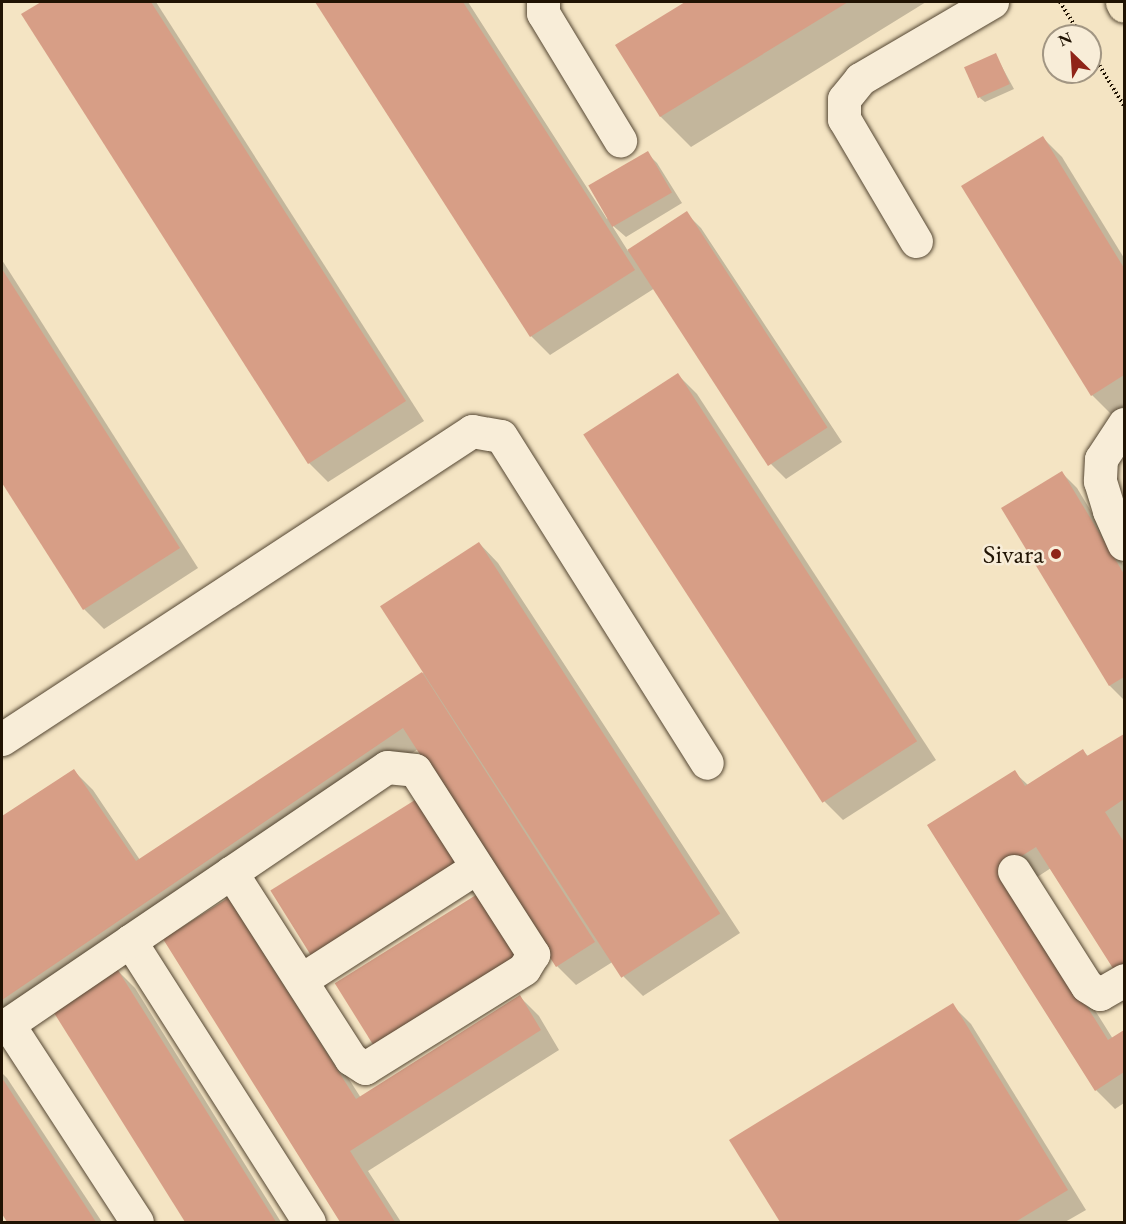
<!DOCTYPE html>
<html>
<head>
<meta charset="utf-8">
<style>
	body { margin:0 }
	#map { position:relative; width:1126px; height:1224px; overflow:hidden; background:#f4e4c3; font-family:"EB Garamond",serif }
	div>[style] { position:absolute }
	.shadow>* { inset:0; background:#0003 }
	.building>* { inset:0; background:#d79e86; transform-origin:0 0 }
	.path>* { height:4px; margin-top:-2px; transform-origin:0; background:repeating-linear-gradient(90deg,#201303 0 1.5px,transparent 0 4.5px) }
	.roads { filter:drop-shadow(0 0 2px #554733) drop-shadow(0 0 2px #554733) }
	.minor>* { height:33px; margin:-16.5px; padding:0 16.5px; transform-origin:16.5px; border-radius:16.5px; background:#f8edd8 }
	.highway>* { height:33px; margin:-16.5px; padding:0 16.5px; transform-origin:16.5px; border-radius:16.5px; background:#f4e4c3 }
	.dots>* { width:16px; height:16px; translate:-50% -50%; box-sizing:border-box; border:3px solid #f8edd8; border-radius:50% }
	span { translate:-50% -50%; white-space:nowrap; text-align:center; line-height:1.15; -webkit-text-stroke:5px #f8edd8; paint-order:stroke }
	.poi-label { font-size:27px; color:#201303 }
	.right { translate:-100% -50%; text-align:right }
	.frame { position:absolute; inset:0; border:3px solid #201303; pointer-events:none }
	.north { position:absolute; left:1042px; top:24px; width:60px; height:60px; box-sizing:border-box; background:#f8edd8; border:2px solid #a29683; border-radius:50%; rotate:335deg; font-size:16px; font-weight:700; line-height:24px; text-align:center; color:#201303 }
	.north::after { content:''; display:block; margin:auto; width:21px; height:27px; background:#8f2418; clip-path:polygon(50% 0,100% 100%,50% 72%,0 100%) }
</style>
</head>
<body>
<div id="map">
	<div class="shadow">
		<i style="clip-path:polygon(44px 2px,156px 2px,424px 421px,328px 482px,309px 463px,23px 15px)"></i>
		<i style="clip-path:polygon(317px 2px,468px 2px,607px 219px,647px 153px,657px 163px,682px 203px,626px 237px,611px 224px,628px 251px,686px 213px,701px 228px,842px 442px,786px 479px,771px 464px,655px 288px,550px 355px,531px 336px)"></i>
		<i style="clip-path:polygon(688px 2px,926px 2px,691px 147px,661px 117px,617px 45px)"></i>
		<i style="clip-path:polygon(995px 54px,1014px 89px,985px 102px,980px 98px)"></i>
		<i style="clip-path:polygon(1043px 138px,1062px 157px,1124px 258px,1124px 406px,1111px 414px,1092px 395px)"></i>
		<i style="clip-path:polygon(2px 260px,198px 568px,104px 629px,84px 609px,2px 480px)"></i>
		<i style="clip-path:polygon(678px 375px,697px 394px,936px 760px,843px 820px,824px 801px)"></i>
		<i style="clip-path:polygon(1062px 473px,1077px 488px,1124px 566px,1124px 700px,1110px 686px,1003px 509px)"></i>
		<i style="clip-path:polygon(479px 543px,498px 563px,740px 933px,643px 996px,624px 977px,614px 961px,576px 985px,557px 966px,418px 749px,2px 1032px,2px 818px,74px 771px,93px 790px,140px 860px,425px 672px)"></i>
		<i style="clip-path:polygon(1124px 736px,1124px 979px,1051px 868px,1019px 889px,1113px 1039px,1124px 1031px,1124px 1103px,1115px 1109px,1096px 1090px,929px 826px,1014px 772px,1028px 785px,1083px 751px,1089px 757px)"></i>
		<i style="clip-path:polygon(228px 900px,247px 919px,361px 1098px,520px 997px,539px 1016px,559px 1050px,368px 1171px,401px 1222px,342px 1222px,165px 939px)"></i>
		<i style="clip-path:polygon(116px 969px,135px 988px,281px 1222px,187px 1222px,53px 1008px)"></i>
		<i style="clip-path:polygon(952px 1005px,971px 1024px,1086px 1210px,1065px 1222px,782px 1222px,731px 1141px)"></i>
		<i style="clip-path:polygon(2px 1073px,7px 1078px,102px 1222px,9px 1222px,2px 1211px)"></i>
	</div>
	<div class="building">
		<i style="clip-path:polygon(41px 2px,151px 2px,406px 401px,308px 464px,21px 14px)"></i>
		<i style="clip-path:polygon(315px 2px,463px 2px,635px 270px,530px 337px)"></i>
		<i style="clip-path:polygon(685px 2px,848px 2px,660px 117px,615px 45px)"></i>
		<i style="left:996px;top:53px;width:34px;height:35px;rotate:66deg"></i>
		<i style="clip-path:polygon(1043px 136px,1124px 268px,1124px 375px,1091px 396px,961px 186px)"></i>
		<i style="left:648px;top:151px;width:48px;height:69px;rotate:60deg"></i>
		<i style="left:687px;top:211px;width:258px;height:71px;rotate:57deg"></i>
		<i style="clip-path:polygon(2px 269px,180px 548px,83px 610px,2px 483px)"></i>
		<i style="left:678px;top:373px;width:439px;height:113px;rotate:57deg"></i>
		<i style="clip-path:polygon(1062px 471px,1124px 574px,1124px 677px,1109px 686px,1001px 508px)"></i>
		<i style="left:479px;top:542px;width:443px;height:118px;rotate:57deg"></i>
		<i style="clip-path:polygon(422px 672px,595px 942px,556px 967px,403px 728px,2px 1000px,2px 816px,74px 769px,136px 861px)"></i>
		<i style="clip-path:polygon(1124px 734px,1124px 799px,1105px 812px,1124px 842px,1124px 963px,1114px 970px,1036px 847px,1001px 869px,1108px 1040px,1124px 1030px,1124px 1072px,1095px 1091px,927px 825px,1015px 770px,1025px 786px,1083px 749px,1087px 756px)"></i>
		<i style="left:423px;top:795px;width:85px;height:180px;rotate:58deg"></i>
		<i style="left:484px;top:890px;width:78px;height:176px;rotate:58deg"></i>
		<i style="clip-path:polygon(228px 898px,356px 1099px,520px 995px,541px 1030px,350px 1151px,395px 1222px,340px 1222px,163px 939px)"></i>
		<i style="clip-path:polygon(116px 967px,276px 1222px,185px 1222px,51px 1008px)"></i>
		<i style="clip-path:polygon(953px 1003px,1068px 1190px,1015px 1222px,780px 1222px,729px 1140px)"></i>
		<i style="clip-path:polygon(2px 1078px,96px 1222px,7px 1222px,2px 1214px)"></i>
	</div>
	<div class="path">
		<i style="left:1060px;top:2px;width:40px;rotate:58deg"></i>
		<i style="left:1090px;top:50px;width:66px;rotate:58.7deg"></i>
	</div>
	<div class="roads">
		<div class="minor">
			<i style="left:543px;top:2px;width:11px;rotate:90deg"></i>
			<i style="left:543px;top:13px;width:149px;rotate:58.8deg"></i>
			<i style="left:916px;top:241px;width:142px;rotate:-120.5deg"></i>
			<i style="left:844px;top:119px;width:20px;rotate:-90deg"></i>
			<i style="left:844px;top:99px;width:26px;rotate:-51deg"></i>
			<i style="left:860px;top:79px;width:153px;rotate:-30.3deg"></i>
			<i style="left:1124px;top:424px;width:42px;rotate:123.3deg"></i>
			<i style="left:1101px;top:459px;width:22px;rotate:93deg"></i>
			<i style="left:1100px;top:481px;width:31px;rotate:73deg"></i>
			<i style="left:1109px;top:511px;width:36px;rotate:66deg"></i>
			<i style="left:2px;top:739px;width:562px;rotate:-33.24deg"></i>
			<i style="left:472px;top:431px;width:29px;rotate:10deg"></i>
			<i style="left:501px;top:436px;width:386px;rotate:57.8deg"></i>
			<i style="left:1014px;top:871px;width:136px;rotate:57.6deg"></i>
			<i style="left:1087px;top:986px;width:15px;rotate:32deg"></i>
			<i style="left:1100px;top:994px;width:28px;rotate:-30deg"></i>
			<i style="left:130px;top:941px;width:333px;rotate:57.5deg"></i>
			<i style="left:301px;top:980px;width:209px;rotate:-32.7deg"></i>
			<i style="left:8px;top:1024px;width:236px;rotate:56.9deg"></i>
			<i style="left:2px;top:1028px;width:155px;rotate:-34.2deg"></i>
			<i style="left:130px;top:941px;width:310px;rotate:-34.1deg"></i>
			<i style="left:387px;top:767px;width:28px;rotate:6deg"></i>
			<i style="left:415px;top:770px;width:219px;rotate:57.3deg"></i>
			<i style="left:533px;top:954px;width:17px;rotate:121deg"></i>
			<i style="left:524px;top:969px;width:187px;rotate:148.1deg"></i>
			<i style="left:365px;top:1068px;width:17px;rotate:-147deg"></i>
			<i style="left:351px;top:1059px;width:222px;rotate:-122.7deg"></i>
		</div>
		<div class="highway">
			<i style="left:1122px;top:2px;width:4px;rotate:63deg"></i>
		</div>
	</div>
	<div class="dots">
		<i style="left:1056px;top:554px;background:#8f2418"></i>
	</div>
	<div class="poi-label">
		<span class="right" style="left:1044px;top:554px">Sivara</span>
	</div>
	<div class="frame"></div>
	<div class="north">N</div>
</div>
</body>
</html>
